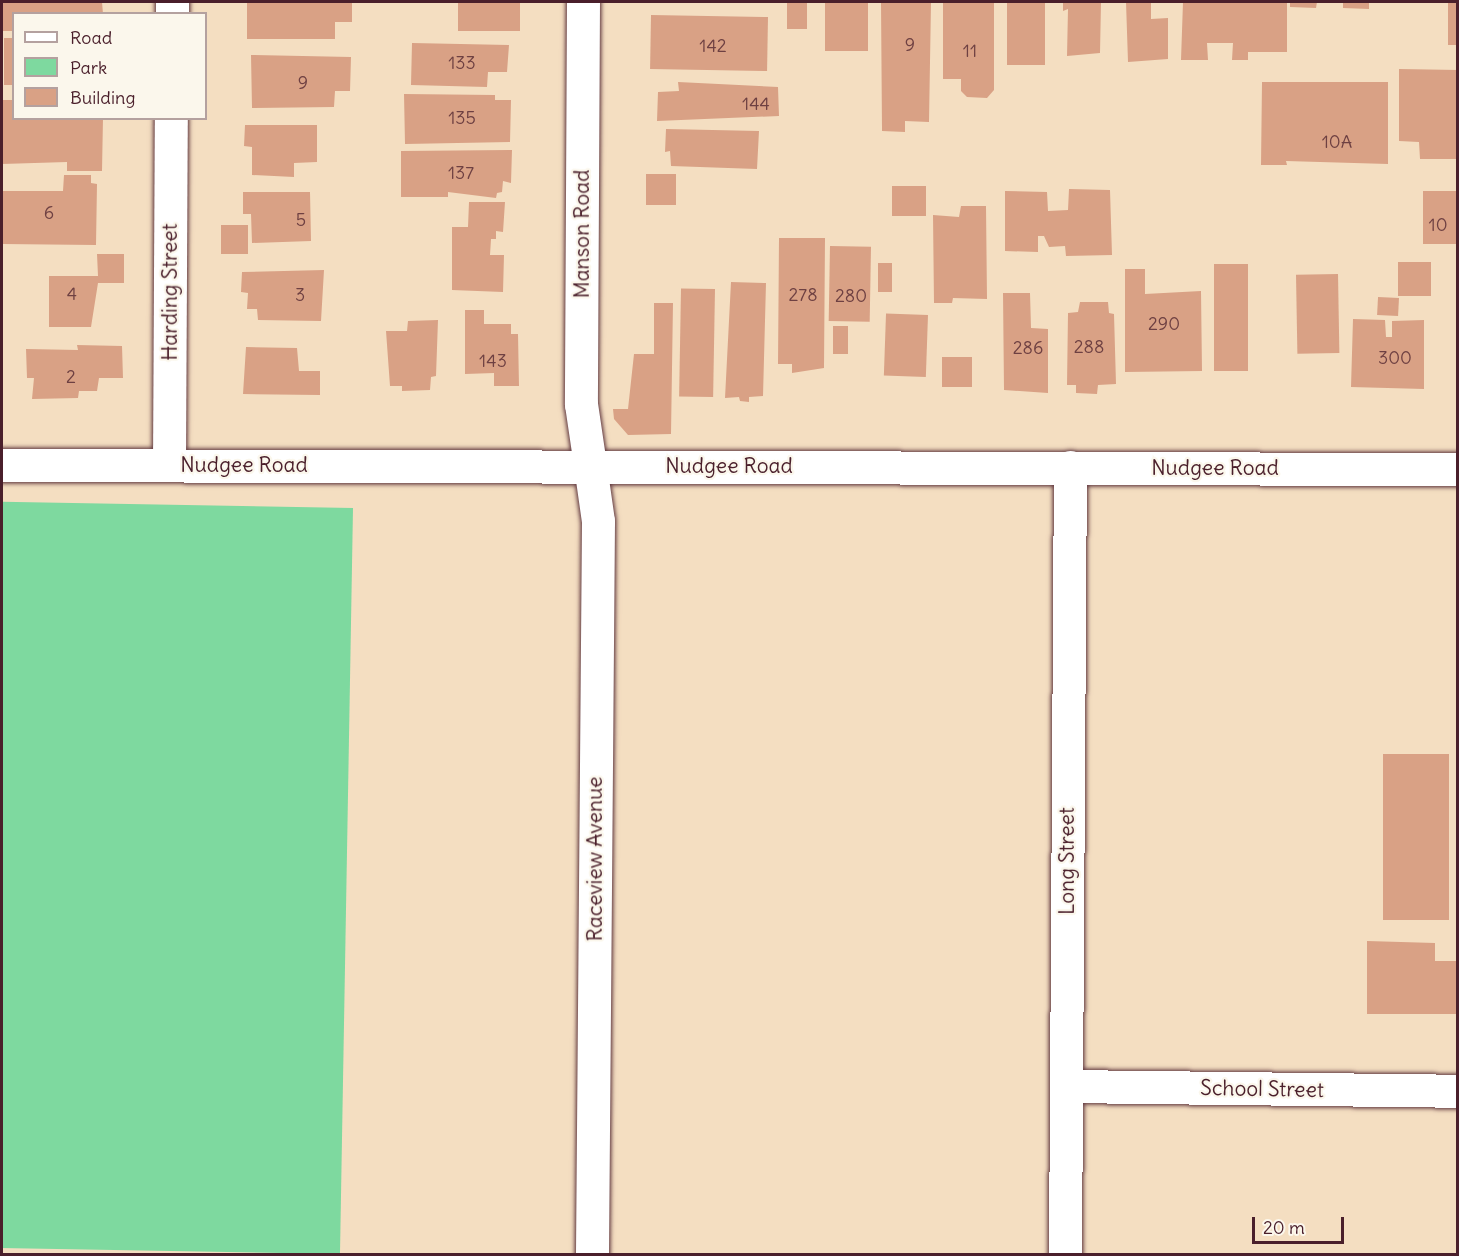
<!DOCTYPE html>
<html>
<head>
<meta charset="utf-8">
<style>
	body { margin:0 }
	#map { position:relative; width:1459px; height:1256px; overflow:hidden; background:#f4dec1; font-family:Delius,sans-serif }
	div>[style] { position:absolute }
	.green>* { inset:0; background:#7ed99f; transform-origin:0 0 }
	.building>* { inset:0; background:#d9a185; transform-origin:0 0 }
	.roads { filter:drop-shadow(0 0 2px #643c42) drop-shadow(0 0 2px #643c42) }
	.minor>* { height:33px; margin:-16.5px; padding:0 16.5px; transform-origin:16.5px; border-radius:16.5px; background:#fff }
	.tertiary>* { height:33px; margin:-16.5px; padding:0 16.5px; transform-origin:16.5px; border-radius:16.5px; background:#fff }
	.secondary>* { height:33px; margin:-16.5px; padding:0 16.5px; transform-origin:16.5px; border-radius:16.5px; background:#fff }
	span { translate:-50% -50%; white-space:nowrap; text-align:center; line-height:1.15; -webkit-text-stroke:4.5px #fbf7ec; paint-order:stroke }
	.number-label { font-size:18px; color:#6e4042 }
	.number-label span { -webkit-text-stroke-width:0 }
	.street-label { font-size:21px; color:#4a1f2b }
	.frame { position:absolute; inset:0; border:3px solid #4a1f2b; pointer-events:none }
	.legend { position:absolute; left:12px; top:12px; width:195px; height:108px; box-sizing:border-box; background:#fbf7ec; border:2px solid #b4a19f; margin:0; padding:8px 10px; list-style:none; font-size:18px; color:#4a1f2b }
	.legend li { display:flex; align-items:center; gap:12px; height:30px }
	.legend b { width:30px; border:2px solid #b4a19f }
	.scale { position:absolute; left:1252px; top:1217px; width:92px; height:27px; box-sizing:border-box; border:3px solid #4a1f2b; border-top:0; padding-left:8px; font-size:18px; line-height:21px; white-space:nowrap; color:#4a1f2b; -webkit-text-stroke:4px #fbf7ec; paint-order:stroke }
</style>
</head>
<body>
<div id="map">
	<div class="green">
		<i style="left:353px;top:508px;width:746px;height:351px;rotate:91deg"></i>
	</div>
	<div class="building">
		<i style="clip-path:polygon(2px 2px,102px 2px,103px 14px,14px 14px,14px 31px,2px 31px)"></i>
		<i style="clip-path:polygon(247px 2px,352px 2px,352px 22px,335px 22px,335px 39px,247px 39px)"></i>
		<i style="left:458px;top:2px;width:62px;height:29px"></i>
		<i style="left:787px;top:2px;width:20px;height:27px"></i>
		<i style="left:825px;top:2px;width:43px;height:49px"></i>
		<i style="clip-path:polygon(881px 2px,931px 2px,929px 122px,905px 121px,905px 132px,882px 131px)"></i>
		<i style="clip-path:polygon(943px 2px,994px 2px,994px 90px,987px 98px,967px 97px,961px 91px,961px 79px,943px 79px)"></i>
		<i style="left:1007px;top:2px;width:38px;height:63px"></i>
		<i style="clip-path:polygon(1063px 2px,1101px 2px,1100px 53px,1067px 56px,1068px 9px,1063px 11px)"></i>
		<i style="clip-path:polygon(1126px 2px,1151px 2px,1151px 19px,1168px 18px,1168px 59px,1128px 62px)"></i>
		<i style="clip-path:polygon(1183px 2px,1287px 2px,1287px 52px,1248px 52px,1248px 60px,1232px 60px,1233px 43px,1207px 43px,1208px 60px,1181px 60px)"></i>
		<i style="clip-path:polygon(1290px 2px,1317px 2px,1316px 8px,1290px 7px)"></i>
		<i style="clip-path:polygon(1343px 2px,1369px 2px,1369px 9px,1343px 8px)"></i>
		<i style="left:1448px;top:2px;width:10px;height:43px"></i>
		<i style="left:768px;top:17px;width:54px;height:117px;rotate:91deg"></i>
		<i style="left:4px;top:38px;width:10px;height:47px"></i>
		<i style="clip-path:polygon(412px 43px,509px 45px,507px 72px,488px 72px,487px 87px,411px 85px)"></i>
		<i style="clip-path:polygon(251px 55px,351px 57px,350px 91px,335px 91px,334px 107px,252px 108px)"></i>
		<i style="clip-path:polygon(1399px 69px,1458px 70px,1458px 159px,1420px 159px,1419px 142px,1399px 141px)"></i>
		<i style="clip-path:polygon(678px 82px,778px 87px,779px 116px,657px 121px,658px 92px,679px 91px)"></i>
		<i style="clip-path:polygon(1262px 82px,1388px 82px,1388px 164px,1286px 161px,1287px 165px,1261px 165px)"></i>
		<i style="clip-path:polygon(404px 94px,495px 95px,495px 100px,511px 100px,510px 142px,405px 144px)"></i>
		<i style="clip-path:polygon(2px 100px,14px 100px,14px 118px,103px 118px,102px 171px,67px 171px,67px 162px,2px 164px)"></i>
		<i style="clip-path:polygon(245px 125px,317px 125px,317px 162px,294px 163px,294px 177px,252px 175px,252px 147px,244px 146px)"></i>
		<i style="clip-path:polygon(666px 129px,759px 131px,757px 169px,671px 166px,670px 151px,665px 152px)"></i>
		<i style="clip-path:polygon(512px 150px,511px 183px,503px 181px,502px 192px,497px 193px,496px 198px,448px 192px,448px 197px,401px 197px,401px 151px)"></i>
		<i style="left:646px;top:174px;width:30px;height:31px"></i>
		<i style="clip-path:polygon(64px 175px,91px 175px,91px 183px,97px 184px,96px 245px,2px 244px,2px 191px,63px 191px)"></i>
		<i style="left:892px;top:186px;width:34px;height:30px"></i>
		<i style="clip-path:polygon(1069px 189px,1110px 190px,1112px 255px,1066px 256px,1065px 246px,1049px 247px,1044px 236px,1038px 236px,1038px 252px,1005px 251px,1005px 191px,1047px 192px,1048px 211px,1068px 210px)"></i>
		<i style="left:1458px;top:191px;width:53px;height:35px;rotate:90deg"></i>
		<i style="clip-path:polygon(243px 192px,310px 192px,311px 241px,252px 243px,251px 214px,243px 214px)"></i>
		<i style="clip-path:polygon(469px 202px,505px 202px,503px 232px,496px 231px,496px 239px,491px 239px,490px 255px,504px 255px,503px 292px,452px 290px,452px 227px,468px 227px)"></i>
		<i style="clip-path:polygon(961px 206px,986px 206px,987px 299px,953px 298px,952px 303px,934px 303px,933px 215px,959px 217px)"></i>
		<i style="left:221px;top:225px;width:27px;height:29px"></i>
		<i style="clip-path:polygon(779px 238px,825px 238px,824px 368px,792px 373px,792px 364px,778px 364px)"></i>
		<i style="left:830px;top:246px;width:41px;height:75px;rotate:1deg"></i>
		<i style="clip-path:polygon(97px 254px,124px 254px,124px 283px,98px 283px,91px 327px,49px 327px,49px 276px,98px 276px)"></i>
		<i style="left:1431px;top:262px;width:34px;height:33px;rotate:90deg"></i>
		<i style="left:878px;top:263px;width:14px;height:29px"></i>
		<i style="left:1214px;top:264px;width:34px;height:107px"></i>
		<i style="clip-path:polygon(1125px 269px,1145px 269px,1145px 294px,1201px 291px,1202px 371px,1125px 372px)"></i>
		<i style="clip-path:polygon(324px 270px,321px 321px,258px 320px,257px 309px,247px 309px,248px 293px,241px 292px,242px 272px)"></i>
		<i style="left:1338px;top:274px;width:79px;height:42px;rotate:89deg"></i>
		<i style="clip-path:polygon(731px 282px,766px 283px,763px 396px,749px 397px,749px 402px,740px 401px,739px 397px,725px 398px)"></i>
		<i style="left:715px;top:289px;width:108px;height:34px;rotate:91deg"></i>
		<i style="clip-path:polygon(1003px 293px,1030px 293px,1031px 328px,1048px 329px,1048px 393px,1004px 390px)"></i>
		<i style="left:1399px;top:298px;width:18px;height:21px;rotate:93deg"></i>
		<i style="clip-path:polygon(1080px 302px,1108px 302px,1109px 313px,1114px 314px,1116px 384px,1098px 385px,1097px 394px,1076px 393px,1076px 385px,1067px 385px,1068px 313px,1078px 312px)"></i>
		<i style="clip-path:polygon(654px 303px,673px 303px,671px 434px,628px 435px,614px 419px,613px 409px,628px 409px,634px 354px,654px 354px)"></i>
		<i style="clip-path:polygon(465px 310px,484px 310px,484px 324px,511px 324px,511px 334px,518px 334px,519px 386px,494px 386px,494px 373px,465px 374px)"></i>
		<i style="left:928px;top:315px;width:62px;height:42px;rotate:92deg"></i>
		<i style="clip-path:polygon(1353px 319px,1385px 320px,1386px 337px,1392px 337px,1392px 321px,1424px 320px,1424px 389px,1351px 387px)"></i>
		<i style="clip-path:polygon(438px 320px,436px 376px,431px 377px,430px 390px,402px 391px,402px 386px,390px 386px,386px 331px,407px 331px,408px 321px)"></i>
		<i style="left:833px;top:326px;width:15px;height:28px"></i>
		<i style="clip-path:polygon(77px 345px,122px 346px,123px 378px,99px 378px,97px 391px,79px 391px,78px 398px,32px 399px,34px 378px,27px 378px,26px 349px,78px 350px)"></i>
		<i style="clip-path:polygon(246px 347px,297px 348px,299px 371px,320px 371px,320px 395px,243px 394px)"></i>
		<i style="left:942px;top:357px;width:30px;height:30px"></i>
		<i style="left:1383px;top:754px;width:66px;height:166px"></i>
		<i style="clip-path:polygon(1367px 941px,1435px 943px,1435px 961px,1458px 961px,1458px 1014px,1367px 1014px)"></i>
	</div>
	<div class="roads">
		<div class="minor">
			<i style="left:172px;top:14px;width:12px;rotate:-90deg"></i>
			<i style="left:169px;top:465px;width:347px;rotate:-89.7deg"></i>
			<i style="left:590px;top:465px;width:57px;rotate:81.9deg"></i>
			<i style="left:598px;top:521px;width:733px;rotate:90.47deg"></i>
			<i style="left:1066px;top:1086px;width:392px;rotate:0.7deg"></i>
			<i style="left:1065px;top:1254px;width:787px;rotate:-89.64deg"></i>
		</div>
		<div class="tertiary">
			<i style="left:583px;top:2px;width:402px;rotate:90.3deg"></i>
			<i style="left:581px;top:404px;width:62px;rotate:81.6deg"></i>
		</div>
		<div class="secondary">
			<i style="left:2px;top:465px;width:1456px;rotate:0.16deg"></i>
		</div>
	</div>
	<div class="number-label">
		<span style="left:910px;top:45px">9</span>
		<span style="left:713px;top:46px">142</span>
		<span style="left:970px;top:51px">11</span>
		<span style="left:462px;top:63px">133</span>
		<span style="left:303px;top:83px">9</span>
		<span style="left:756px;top:104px">144</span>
		<span style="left:462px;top:118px">135</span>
		<span style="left:1337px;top:142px">10A</span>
		<span style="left:461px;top:173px">137</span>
		<span style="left:49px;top:213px">6</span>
		<span style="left:301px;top:220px">5</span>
		<span style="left:1438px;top:225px">10</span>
		<span style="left:72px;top:294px">4</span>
		<span style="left:300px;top:295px">3</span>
		<span style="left:803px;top:295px">278</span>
		<span style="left:851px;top:296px">280</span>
		<span style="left:1164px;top:324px">290</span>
		<span style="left:1089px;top:347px">288</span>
		<span style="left:1028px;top:348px">286</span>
		<span style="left:1395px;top:358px">300</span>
		<span style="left:493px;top:361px">143</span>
		<span style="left:71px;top:377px">2</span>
	</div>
	<div class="street-label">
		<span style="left:582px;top:234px;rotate:-90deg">Manson Road</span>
		<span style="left:170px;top:292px;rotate:-90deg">Harding Street</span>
		<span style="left:244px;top:465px">Nudgee Road</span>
		<span style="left:729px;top:466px">Nudgee Road</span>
		<span style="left:1215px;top:468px">Nudgee Road</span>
		<span style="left:595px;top:859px;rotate:-90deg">Raceview Avenue</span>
		<span style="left:1067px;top:861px;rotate:-90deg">Long Street</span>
		<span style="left:1262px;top:1089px;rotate:1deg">School Street</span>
	</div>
	<div class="frame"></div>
	<ul class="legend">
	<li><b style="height:8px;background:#fff"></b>Road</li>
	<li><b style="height:16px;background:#7ed99f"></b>Park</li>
	<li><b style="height:16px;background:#d9a185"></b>Building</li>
	</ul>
	<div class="scale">20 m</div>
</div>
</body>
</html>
